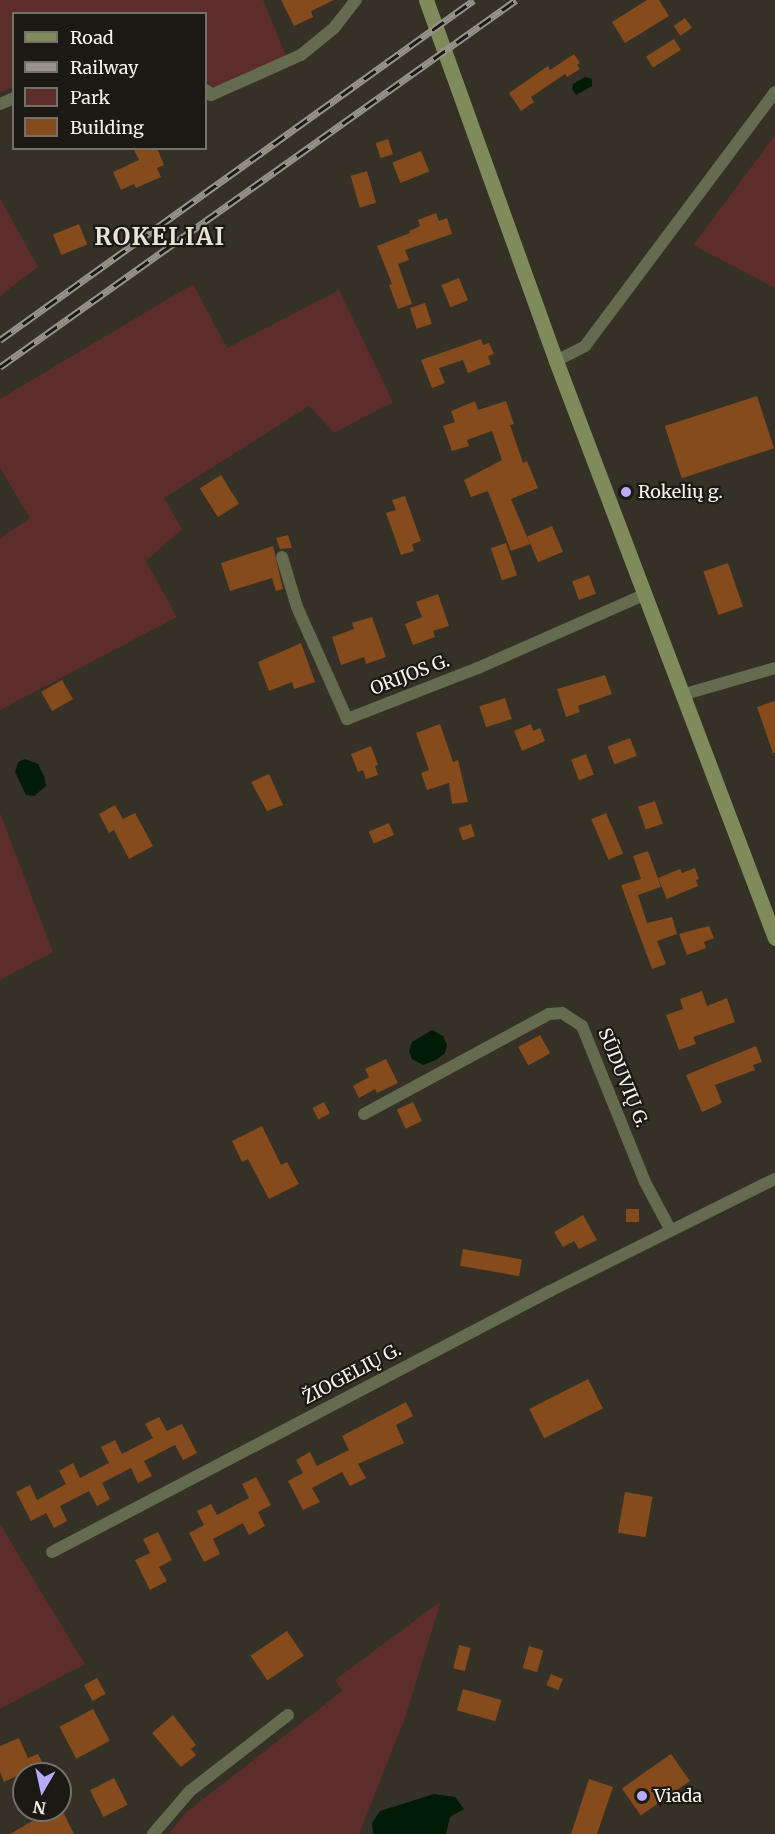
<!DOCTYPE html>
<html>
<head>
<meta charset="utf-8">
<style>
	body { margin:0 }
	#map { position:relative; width:775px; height:1834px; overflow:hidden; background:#353126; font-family:Merriweather,serif }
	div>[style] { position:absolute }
	.green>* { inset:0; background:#5c2d2a }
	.water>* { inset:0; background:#001c06 }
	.building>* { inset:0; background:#854b1c; transform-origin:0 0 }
	.minor>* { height:12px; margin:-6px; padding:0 6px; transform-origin:6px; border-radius:6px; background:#646b4e }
	.secondary>* { height:15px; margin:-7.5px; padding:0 7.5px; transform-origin:7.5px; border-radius:7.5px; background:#808b5c }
	.rail>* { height:7px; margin-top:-3.5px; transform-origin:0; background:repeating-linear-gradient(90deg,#1b1914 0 14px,#97938a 0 28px); box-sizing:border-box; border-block:2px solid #97938a }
	.dots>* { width:16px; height:16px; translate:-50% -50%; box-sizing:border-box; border:3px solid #1b1914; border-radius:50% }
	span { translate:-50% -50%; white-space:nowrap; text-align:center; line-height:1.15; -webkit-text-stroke:4.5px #1b1914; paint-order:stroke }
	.poi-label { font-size:18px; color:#f6f3ec }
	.left { translate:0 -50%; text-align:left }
	.street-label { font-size:18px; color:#f6f3ec }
	.district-label { font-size:24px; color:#e9e3d5; font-weight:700; letter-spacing:1.5px }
	.legend { position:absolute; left:12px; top:12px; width:195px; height:138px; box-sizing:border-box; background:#1b1914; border:2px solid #73706a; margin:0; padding:8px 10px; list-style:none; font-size:18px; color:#f6f3ec }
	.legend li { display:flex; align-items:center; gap:12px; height:30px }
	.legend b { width:30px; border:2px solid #73706a }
	.north { position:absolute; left:12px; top:1762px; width:60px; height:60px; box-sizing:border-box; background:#1b1914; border:2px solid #73706a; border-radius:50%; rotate:189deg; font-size:16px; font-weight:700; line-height:24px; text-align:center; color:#f6f3ec }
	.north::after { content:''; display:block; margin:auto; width:21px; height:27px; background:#b7abf8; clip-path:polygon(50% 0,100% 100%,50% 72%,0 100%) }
</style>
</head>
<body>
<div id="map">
	<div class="green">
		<i style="clip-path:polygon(0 0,263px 0,287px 58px,212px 88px,206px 80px,206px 14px,14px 14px,13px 87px,0 93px)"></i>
		<i style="clip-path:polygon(775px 135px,775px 288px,693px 245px)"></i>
		<i style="clip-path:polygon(0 198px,38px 267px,0 296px)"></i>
		<i style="clip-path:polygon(193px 284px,227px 348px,339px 290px,393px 402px,334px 433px,309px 406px,164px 498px,182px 529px,146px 561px,177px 617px,0 710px,0 538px,30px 518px,0 468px,0 399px)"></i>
		<i style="clip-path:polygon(0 813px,53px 952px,0 980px)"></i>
		<i style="clip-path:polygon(0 1524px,85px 1664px,0 1709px)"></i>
		<i style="clip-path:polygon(441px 1601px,405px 1718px,359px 1834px,169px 1834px,184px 1814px,342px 1691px,335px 1680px)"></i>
	</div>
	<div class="water">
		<i style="clip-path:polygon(585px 77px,592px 79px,592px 86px,576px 95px,572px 89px,573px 84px)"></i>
		<i style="clip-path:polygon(25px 759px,38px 764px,44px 776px,46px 786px,34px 796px,26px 795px,15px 772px,18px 762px)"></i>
		<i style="clip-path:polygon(432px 1030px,443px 1036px,447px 1045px,445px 1053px,436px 1060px,423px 1065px,412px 1059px,409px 1051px,412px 1042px)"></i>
		<i style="clip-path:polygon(434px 1794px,455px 1797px,464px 1809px,450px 1817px,446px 1834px,373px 1834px,372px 1823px,380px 1811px)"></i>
	</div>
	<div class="building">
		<i style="clip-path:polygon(281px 0,334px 0,311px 11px,313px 17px,294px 26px)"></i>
		<i style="clip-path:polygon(647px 0,659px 0,669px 16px,625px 43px,612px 22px)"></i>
		<i style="left:685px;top:18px;width:12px;height:14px;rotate:55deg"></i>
		<i style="left:674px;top:39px;width:13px;height:33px;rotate:58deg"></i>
		<i style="clip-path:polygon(574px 54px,580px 63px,577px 65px,580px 69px,567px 77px,565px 74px,531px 97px,534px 102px,521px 111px,509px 93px,548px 66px,550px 70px)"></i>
		<i style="left:388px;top:139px;width:16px;height:13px;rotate:72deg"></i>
		<i style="clip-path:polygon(133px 148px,157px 148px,164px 165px,157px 168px,161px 177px,136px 188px,134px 184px,121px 190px,113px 172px,139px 160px)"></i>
		<i style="left:421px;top:151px;width:22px;height:31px;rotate:68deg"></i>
		<i style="left:367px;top:171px;width:33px;height:17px;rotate:74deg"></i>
		<i style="clip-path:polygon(436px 213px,439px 221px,447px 218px,452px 234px,405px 250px,409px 260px,398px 264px,412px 304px,398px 309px,389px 285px,392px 284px,377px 246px,410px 233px,409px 231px,420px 226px,418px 220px)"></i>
		<i style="left:79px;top:224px;width:22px;height:28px;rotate:68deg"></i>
		<i style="left:459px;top:278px;width:24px;height:19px;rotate:68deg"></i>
		<i style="left:425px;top:303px;width:22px;height:16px;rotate:72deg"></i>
		<i style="clip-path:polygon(481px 339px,483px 345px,489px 343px,494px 354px,488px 356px,491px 364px,468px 373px,463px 360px,439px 368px,445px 383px,432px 388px,421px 360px)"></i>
		<i style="left:757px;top:396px;width:55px;height:97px;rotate:72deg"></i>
		<i style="clip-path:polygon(475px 401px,478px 410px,506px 401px,514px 424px,510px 425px,523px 463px,527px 461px,538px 488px,511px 499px,530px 544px,511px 551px,488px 491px,471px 497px,464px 480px,502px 460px,492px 431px,467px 440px,469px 446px,452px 451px,443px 426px,455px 422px,451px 411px)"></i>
		<i style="left:221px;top:475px;width:34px;height:25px;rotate:58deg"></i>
		<i style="clip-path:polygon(405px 496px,421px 541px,412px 544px,414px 551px,401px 555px,386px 513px,396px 510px,392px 500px)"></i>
		<i style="left:552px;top:526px;width:28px;height:27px;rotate:67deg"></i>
		<i style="clip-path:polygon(288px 535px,292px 548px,280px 549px,276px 538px)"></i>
		<i style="left:506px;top:543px;width:34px;height:16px;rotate:71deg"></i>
		<i style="clip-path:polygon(273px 546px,283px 589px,276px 591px,272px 578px,230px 591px,221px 563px)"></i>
		<i style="left:728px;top:563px;width:46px;height:26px;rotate:71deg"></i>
		<i style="left:589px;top:575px;width:20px;height:18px;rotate:70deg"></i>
		<i style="clip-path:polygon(438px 594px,449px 626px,433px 631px,435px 637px,413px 645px,405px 624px,422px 617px,416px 602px)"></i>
		<i style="clip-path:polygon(372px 617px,386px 657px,366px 664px,364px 657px,341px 665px,332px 637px,354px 629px,352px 623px)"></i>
		<i style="clip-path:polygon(301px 643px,315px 682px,294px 689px,292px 682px,269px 691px,258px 662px)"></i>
		<i style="clip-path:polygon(605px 675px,612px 694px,578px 706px,580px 712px,566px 717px,557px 689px)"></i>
		<i style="left:62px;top:680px;width:22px;height:24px;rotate:60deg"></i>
		<i style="left:505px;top:698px;width:22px;height:27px;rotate:72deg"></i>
		<i style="clip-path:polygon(775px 701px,775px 753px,773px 753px,757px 707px)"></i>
		<i style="clip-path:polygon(440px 724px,453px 762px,458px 760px,468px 802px,452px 804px,449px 783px,427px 790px,421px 773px,429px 770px,416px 733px)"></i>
		<i style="clip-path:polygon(531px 724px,533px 731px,540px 728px,545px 741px,522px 751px,514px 731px)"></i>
		<i style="left:630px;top:738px;width:19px;height:24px;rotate:69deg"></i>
		<i style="clip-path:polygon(371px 746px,378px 765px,375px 766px,378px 775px,366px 779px,363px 770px,358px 772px,351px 754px)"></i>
		<i style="left:586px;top:754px;width:22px;height:16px;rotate:69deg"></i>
		<i style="clip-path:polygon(269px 774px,283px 805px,267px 811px,251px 782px)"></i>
		<i style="left:655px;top:801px;width:24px;height:18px;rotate:71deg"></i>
		<i style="clip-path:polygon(115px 805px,123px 819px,135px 813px,153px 846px,129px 859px,114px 830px,109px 833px,99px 814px)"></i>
		<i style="left:606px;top:813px;width:44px;height:16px;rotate:67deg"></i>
		<i style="left:389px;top:823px;width:13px;height:22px;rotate:67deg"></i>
		<i style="left:471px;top:824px;width:13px;height:13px;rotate:72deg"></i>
		<i style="clip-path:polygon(648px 851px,661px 887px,638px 895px,647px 923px,672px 917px,677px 934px,657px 941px,666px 964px,652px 969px,621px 885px,641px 879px,633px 856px)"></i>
		<i style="clip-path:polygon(695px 868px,699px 879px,696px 880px,698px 886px,667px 899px,658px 878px,680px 869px,682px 873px)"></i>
		<i style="clip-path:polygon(709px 926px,714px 938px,704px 942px,706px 948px,687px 955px,679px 934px)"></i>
		<i style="clip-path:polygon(702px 991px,707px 1006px,727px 998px,735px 1022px,693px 1037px,696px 1044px,679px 1050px,666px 1015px,683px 1009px,680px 999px)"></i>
		<i style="left:540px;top:1035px;width:21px;height:25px;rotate:61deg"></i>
		<i style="clip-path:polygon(756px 1046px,762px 1062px,753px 1065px,755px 1070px,715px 1085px,722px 1103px,702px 1112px,686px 1075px)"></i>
		<i style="clip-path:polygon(386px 1059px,398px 1083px,377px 1093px,375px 1089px,359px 1098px,353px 1086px,369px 1077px,365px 1069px)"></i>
		<i style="left:324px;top:1102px;width:13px;height:13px;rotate:63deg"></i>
		<i style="left:413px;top:1102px;width:21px;height:18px;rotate:65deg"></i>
		<i style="clip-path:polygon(262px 1126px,281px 1165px,287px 1162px,299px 1184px,269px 1199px,248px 1159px,242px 1162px,232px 1141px)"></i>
		<i style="left:626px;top:1209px;width:13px;height:13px"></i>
		<i style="clip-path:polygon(583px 1215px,597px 1240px,579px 1249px,574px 1241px,563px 1247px,554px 1232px)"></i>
		<i style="left:463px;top:1249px;width:60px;height:17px;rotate:10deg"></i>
		<i style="left:588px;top:1379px;width:33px;height:66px;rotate:63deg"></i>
		<i style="clip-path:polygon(406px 1402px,413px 1416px,396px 1425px,404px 1443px,358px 1464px,366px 1478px,350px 1486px,342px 1472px,312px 1488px,320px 1502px,303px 1510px,288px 1481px,303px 1473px,296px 1460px,310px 1452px,317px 1466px,349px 1450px,342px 1436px)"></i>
		<i style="clip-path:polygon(159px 1417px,167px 1431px,182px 1424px,197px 1453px,183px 1460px,175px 1445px,144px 1461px,152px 1476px,138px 1483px,131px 1468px,102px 1483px,110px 1499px,97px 1506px,89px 1491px,60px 1506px,67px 1521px,54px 1528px,46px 1513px,31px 1521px,16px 1492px,30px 1485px,37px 1500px,66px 1484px,59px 1471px,73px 1463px,80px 1478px,109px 1463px,101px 1447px,115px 1440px,122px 1454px,153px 1438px,145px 1424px)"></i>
		<i style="clip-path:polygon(256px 1477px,271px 1505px,258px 1512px,265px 1526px,249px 1535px,243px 1523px,213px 1539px,220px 1554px,204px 1562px,189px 1533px,204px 1525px,197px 1511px,211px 1504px,217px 1515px,249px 1498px,242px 1484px)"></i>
		<i style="left:625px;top:1492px;width:28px;height:41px;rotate:10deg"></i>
		<i style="clip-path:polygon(158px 1532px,172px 1560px,159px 1567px,167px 1581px,150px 1590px,135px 1560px,150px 1553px,143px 1539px)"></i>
		<i style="left:287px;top:1631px;width:30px;height:44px;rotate:56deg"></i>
		<i style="left:459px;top:1645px;width:12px;height:24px;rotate:14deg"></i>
		<i style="left:529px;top:1646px;width:15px;height:23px;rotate:16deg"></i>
		<i style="left:551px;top:1674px;width:13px;height:12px;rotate:23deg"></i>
		<i style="left:97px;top:1678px;width:18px;height:15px;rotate:61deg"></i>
		<i style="left:463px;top:1689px;width:40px;height:22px;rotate:16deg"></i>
		<i style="left:93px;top:1709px;width:36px;height:38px;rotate:62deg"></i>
		<i style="clip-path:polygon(173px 1715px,196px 1745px,191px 1749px,196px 1755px,181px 1767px,152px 1733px)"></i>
		<i style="clip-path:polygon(19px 1738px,28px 1758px,38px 1754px,48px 1774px,21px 1774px,4px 1782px,0 1772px,0 1746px)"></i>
		<i style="left:671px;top:1754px;width:33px;height:60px;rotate:55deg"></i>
		<i style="left:114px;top:1778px;width:30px;height:27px;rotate:63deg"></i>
		<i style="clip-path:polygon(589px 1779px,613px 1787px,597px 1834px,571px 1834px)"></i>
		<i style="clip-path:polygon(51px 1810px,62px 1810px,74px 1834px,10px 1834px)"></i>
	</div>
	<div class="minor">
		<i style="left:206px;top:90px;width:7px;rotate:45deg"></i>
		<i style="left:211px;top:95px;width:98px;rotate:-24deg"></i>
		<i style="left:301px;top:55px;width:43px;rotate:-39.3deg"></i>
		<i style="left:334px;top:28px;width:36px;rotate:-52deg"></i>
		<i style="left:0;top:104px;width:15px;rotate:-23deg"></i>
		<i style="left:556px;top:361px;width:33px;rotate:-27deg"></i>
		<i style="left:585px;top:346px;width:317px;rotate:-53.2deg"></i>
		<i style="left:282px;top:557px;width:52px;rotate:73.3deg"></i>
		<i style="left:297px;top:607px;width:123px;rotate:65.9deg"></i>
		<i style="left:347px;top:719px;width:141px;rotate:-21.3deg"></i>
		<i style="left:478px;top:668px;width:184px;rotate:-23.8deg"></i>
		<i style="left:685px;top:694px;width:94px;rotate:-16.1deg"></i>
		<i style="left:364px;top:1114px;width:210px;rotate:-28.4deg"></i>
		<i style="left:549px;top:1014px;width:13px;rotate:-4deg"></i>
		<i style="left:562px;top:1013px;width:24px;rotate:33deg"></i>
		<i style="left:582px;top:1026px;width:168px;rotate:68deg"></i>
		<i style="left:645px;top:1182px;width:53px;rotate:62deg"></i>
		<i style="left:52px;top:1552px;width:562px;rotate:-27.66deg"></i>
		<i style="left:550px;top:1291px;width:251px;rotate:-26.5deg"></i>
		<i style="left:153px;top:1834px;width:57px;rotate:-49.3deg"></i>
		<i style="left:190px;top:1791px;width:124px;rotate:-37.8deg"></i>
	</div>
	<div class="secondary">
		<i style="left:426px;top:0;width:384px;rotate:70.2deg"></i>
		<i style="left:556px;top:361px;width:617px;rotate:69.22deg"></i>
	</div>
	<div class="rail">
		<i style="left:0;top:340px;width:583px;rotate:-35.65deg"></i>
		<i style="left:0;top:367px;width:633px;rotate:-35.42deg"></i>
	</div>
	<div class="dots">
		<i style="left:626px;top:492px;background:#b7abf8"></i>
		<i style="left:642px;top:1796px;background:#b7abf8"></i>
	</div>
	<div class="poi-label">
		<span class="left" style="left:638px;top:492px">Rokelių g.</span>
		<span class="left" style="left:654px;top:1796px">Viada</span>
	</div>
	<div class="street-label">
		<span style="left:410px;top:675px;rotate:-21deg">ORIJOS G.</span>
		<span style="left:623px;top:1078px;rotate:68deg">SŪDUVIŲ G.</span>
		<span style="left:352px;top:1374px;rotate:-28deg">ŽIOGELIŲ G.</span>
	</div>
	<div class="district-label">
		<span style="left:160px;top:237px">ROKELIAI</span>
	</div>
	<ul class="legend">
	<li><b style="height:8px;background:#808b5c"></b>Road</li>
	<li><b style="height:8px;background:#97938a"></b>Railway</li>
	<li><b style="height:16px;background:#5c2d2a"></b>Park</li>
	<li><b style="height:16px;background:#854b1c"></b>Building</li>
	</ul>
	<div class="north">N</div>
</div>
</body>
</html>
